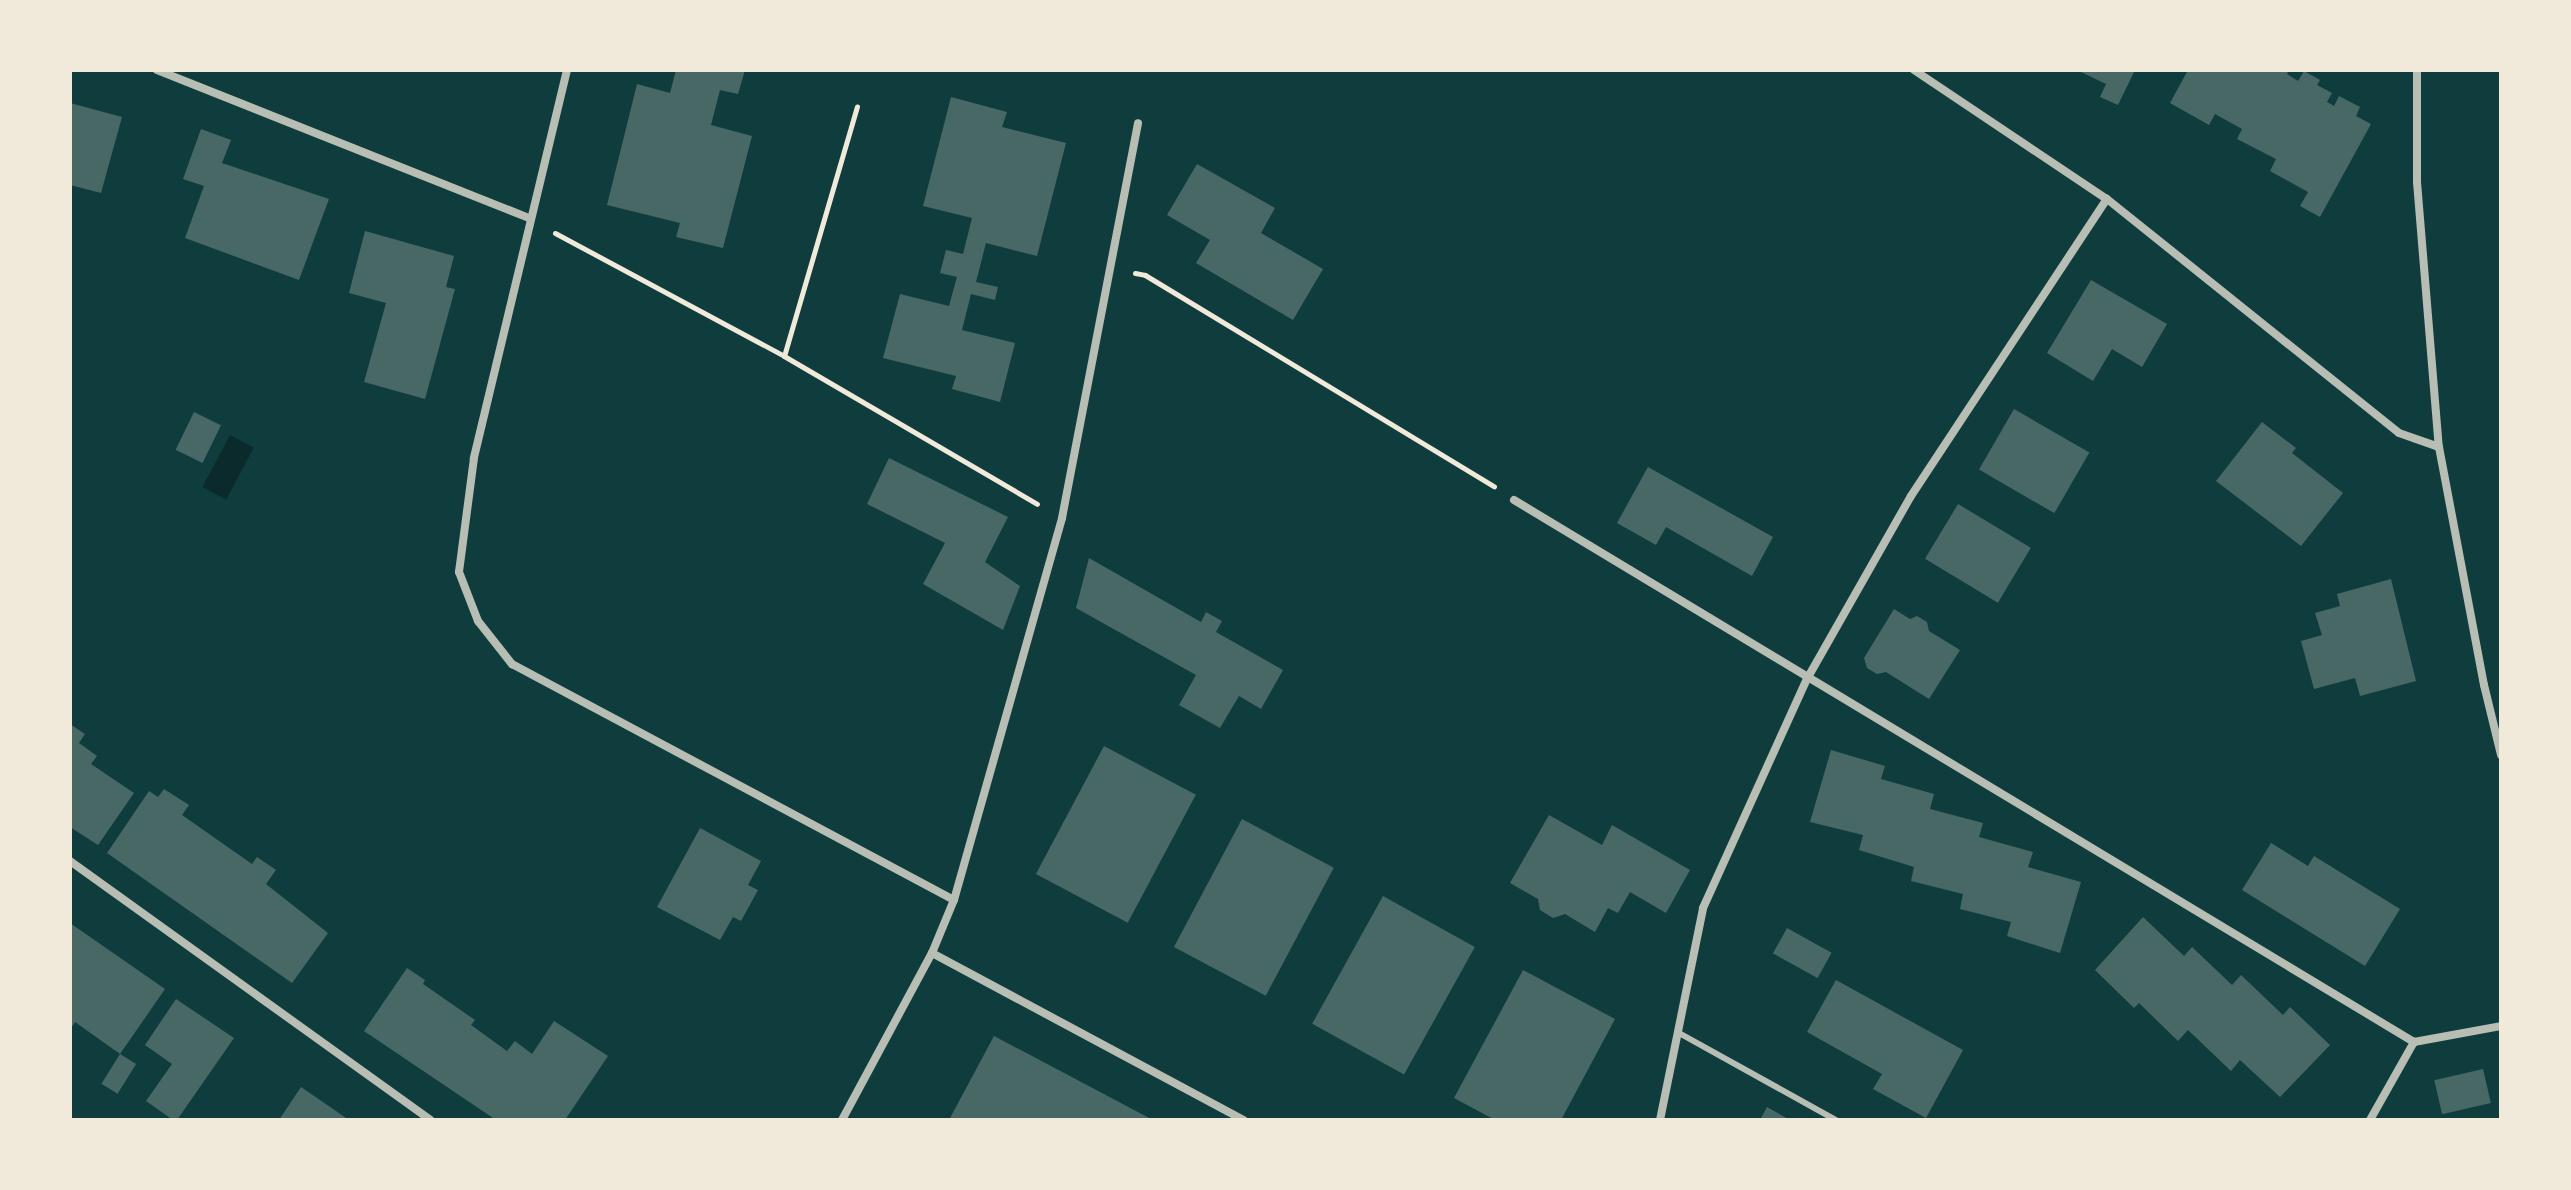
<!DOCTYPE html>
<html>
<head>
<meta charset="utf-8">
<style>
	body { margin:0 }
	#map { position:relative; width:2571px; height:1190px; overflow:hidden; background:#0f3d3e; font-family:Overpass,sans-serif }
	div>[style] { position:absolute }
	.water>* { inset:0; background:#0a2a2b; transform-origin:0 0 }
	.building>* { inset:0; background:#486865; transform-origin:0 0 }
	.path>* { height:5px; margin:-2.5px; padding:0 2.5px; transform-origin:2.5px; border-radius:2.5px; background:#f1e9da }
	.service>* { height:6px; margin:-3px; padding:0 3px; transform-origin:3px; border-radius:3px; background:#b8beb3 }
	.minor>* { height:8px; margin:-4px; padding:0 4px; transform-origin:4px; border-radius:4px; background:#b8beb3 }
	span { translate:-50% -50%; white-space:nowrap; text-align:center; line-height:1.15; -webkit-text-stroke:6px #f1e9da; paint-order:stroke }
	.frame { position:absolute; inset:0; border:72px solid #f1e9da; pointer-events:none }
</style>
</head>
<body>
<div id="map">
	<div class="water">
		<i style="left:230px;top:435px;width:27px;height:59px;rotate:28deg"></i>
	</div>
	<div class="building">
		<i style="clip-path:polygon(676px 70px,745px 70px,738px 94px,720px 90px,711px 125px,752px 136px,723px 248px,676px 237px,680px 223px,607px 205px,637px 84px,670px 93px)"></i>
		<i style="clip-path:polygon(2077px 70px,2135px 70px,2118px 105px,2100px 97px,2106px 84px)"></i>
		<i style="clip-path:polygon(2188px 70px,2289px 70px,2287px 74px,2298px 81px,2304px 71px,2320px 80px,2317px 85px,2332px 93px,2327px 102px,2334px 106px,2339px 96px,2360px 107px,2356px 116px,2371px 124px,2320px 217px,2300px 206px,2308px 192px,2270px 171px,2276px 159px,2237px 139px,2242px 129px,2215px 114px,2209px 125px,2170px 103px)"></i>
		<i style="clip-path:polygon(951px 97px,1007px 112px,1002px 127px,1066px 143px,1037px 256px,986px 243px,976px 282px,998px 287px,995px 300px,971px 294px,962px 330px,1015px 343px,1000px 402px,952px 389px,956px 376px,883px 358px,900px 294px,949px 306px,957px 277px,940px 273px,946px 250px,963px 254px,972px 218px,923px 206px)"></i>
		<i style="clip-path:polygon(70px 103px,122px 117px,101px 193px,70px 185px)"></i>
		<i style="clip-path:polygon(201px 129px,231px 140px,222px 163px,329px 199px,299px 280px,185px 238px,204px 186px,183px 179px)"></i>
		<i style="clip-path:polygon(1197px 164px,1275px 208px,1261px 233px,1323px 269px,1293px 320px,1196px 263px,1210px 240px,1167px 215px)"></i>
		<i style="clip-path:polygon(365px 231px,454px 256px,446px 287px,455px 289px,425px 399px,364px 382px,386px 303px,349px 293px)"></i>
		<i style="clip-path:polygon(2091px 280px,2167px 324px,2142px 367px,2112px 349px,2093px 381px,2047px 353px)"></i>
		<i style="left:2014px;top:409px;width:87px;height:70px;rotate:30deg"></i>
		<i style="left:194px;top:412px;width:30px;height:42px;rotate:26deg"></i>
		<i style="clip-path:polygon(2262px 422px,2296px 448px,2292px 453px,2343px 493px,2301px 546px,2216px 481px)"></i>
		<i style="clip-path:polygon(889px 458px,1008px 517px,985px 562px,1020px 586px,1003px 630px,923px 584px,945px 543px,867px 504px)"></i>
		<i style="clip-path:polygon(1648px 467px,1773px 537px,1752px 576px,1666px 527px,1656px 545px,1617px 523px)"></i>
		<i style="left:1958px;top:504px;width:85px;height:64px;rotate:31deg"></i>
		<i style="clip-path:polygon(1089px 558px,1201px 622px,1206px 612px,1222px 621px,1216px 632px,1283px 670px,1261px 709px,1239px 696px,1220px 728px,1179px 705px,1196px 675px,1076px 608px)"></i>
		<i style="clip-path:polygon(2391px 579px,2416px 681px,2360px 696px,2355px 678px,2314px 689px,2301px 641px,2322px 635px,2315px 613px,2340px 606px,2337px 594px)"></i>
		<i style="clip-path:polygon(1894px 609px,1910px 619px,1917px 616px,1927px 622px,1929px 631px,1960px 650px,1929px 699px,1886px 672px,1877px 674px,1867px 668px,1864px 658px)"></i>
		<i style="clip-path:polygon(70px 724px,85px 734px,79px 743px,97px 756px,91px 764px,134px 793px,98px 845px,70px 827px)"></i>
		<i style="left:1104px;top:746px;width:104px;height:145px;rotate:28deg"></i>
		<i style="clip-path:polygon(1831px 750px,1885px 766px,1881px 779px,1934px 794px,1930px 809px,1983px 823px,1979px 837px,2033px 852px,2028px 867px,2081px 882px,2060px 953px,2007px 936px,2011px 922px,1960px 909px,1963px 894px,1911px 881px,1914px 867px,1859px 850px,1863px 835px,1810px 822px)"></i>
		<i style="clip-path:polygon(164px 789px,189px 805px,182px 815px,252px 864px,257px 857px,276px 870px,266px 884px,328px 933px,292px 983px,107px 853px,149px 791px,158px 797px)"></i>
		<i style="clip-path:polygon(1549px 815px,1602px 845px,1612px 825px,1690px 870px,1666px 913px,1630px 892px,1618px 913px,1608px 908px,1595px 932px,1565px 914px,1553px 918px,1540px 910px,1538px 899px,1510px 883px)"></i>
		<i style="left:1242px;top:819px;width:104px;height:145px;rotate:28deg"></i>
		<i style="clip-path:polygon(700px 828px,761px 861px,748px 885px,758px 890px,741px 921px,733px 917px,720px 940px,657px 907px)"></i>
		<i style="clip-path:polygon(2271px 843px,2308px 866px,2314px 856px,2400px 909px,2365px 966px,2242px 890px)"></i>
		<i style="left:1383px;top:896px;width:105px;height:146px;rotate:29deg"></i>
		<i style="clip-path:polygon(2143px 917px,2184px 956px,2192px 947px,2232px 985px,2241px 975px,2283px 1015px,2290px 1007px,2330px 1045px,2280px 1097px,2240px 1060px,2231px 1071px,2188px 1030px,2178px 1041px,2139px 1003px,2134px 1008px,2095px 970px)"></i>
		<i style="clip-path:polygon(70px 923px,165px 989px,120px 1054px,75px 1022px,70px 1030px)"></i>
		<i style="left:1787px;top:928px;width:51px;height:29px;rotate:29deg"></i>
		<i style="clip-path:polygon(407px 968px,425px 980px,423px 984px,475px 1020px,471px 1025px,507px 1051px,515px 1041px,532px 1054px,554px 1021px,608px 1056px,565px 1120px,496px 1120px,364px 1031px)"></i>
		<i style="clip-path:polygon(1523px 970px,1615px 1019px,1561px 1120px,1495px 1120px,1454px 1098px)"></i>
		<i style="clip-path:polygon(1836px 980px,1963px 1050px,1926px 1118px,1873px 1089px,1882px 1074px,1807px 1032px)"></i>
		<i style="clip-path:polygon(176px 999px,234px 1038px,177px 1120px,173px 1120px,146px 1101px,172px 1064px,145px 1045px)"></i>
		<i style="clip-path:polygon(994px 1036px,1153px 1120px,949px 1120px)"></i>
		<i style="left:120px;top:1054px;width:19px;height:35px;rotate:32deg"></i>
		<i style="left:2483px;top:1069px;width:35px;height:50px;rotate:77deg"></i>
		<i style="clip-path:polygon(301px 1087px,349px 1120px,279px 1120px)"></i>
		<i style="clip-path:polygon(1767px 1107px,1790px 1120px,1760px 1120px)"></i>
	</div>
	<div class="path">
		<i style="left:555px;top:233px;width:260px;rotate:28.2deg"></i>
		<i style="left:784px;top:356px;width:293px;rotate:30.3deg"></i>
		<i style="left:1135px;top:273px;width:10px;rotate:11deg"></i>
		<i style="left:1145px;top:275px;width:408px;rotate:31.2deg"></i>
		<i style="left:784px;top:356px;width:260px;rotate:-73.7deg"></i>
	</div>
	<div class="service">
		<i style="left:1679px;top:1033px;width:179px;rotate:29deg"></i>
	</div>
	<div class="minor">
		<i style="left:157px;top:70px;width:400px;rotate:21.7deg"></i>
		<i style="left:567px;top:70px;width:399px;rotate:103.5deg"></i>
		<i style="left:474px;top:458px;width:115px;rotate:97.5deg"></i>
		<i style="left:459px;top:572px;width:53px;rotate:68.8deg"></i>
		<i style="left:478px;top:621px;width:55px;rotate:51.7deg"></i>
		<i style="left:512px;top:664px;width:501px;rotate:28.1deg"></i>
		<i style="left:1914px;top:70px;width:232px;rotate:33.8deg"></i>
		<i style="left:2107px;top:199px;width:374px;rotate:38.7deg"></i>
		<i style="left:2399px;top:433px;width:42px;rotate:19.3deg"></i>
		<i style="left:2417px;top:70px;width:112px;rotate:90deg"></i>
		<i style="left:2417px;top:182px;width:266px;rotate:85.3deg"></i>
		<i style="left:2439px;top:447px;width:242px;rotate:79.3deg"></i>
		<i style="left:2484px;top:685px;width:72px;rotate:76.3deg"></i>
		<i style="left:1514px;top:500px;width:1051px;rotate:31.06deg"></i>
		<i style="left:70px;top:861px;width:444px;rotate:35.7deg"></i>
		<i style="left:932px;top:953px;width:354px;rotate:28.2deg"></i>
		<i style="left:842px;top:1120px;width:190px;rotate:-61.7deg"></i>
		<i style="left:932px;top:953px;width:57px;rotate:-67.5deg"></i>
		<i style="left:954px;top:900px;width:397px;rotate:-74.2deg"></i>
		<i style="left:1062px;top:518px;width:402px;rotate:-79.1deg"></i>
		<i style="left:1660px;top:1120px;width:216px;rotate:-78.5deg"></i>
		<i style="left:1703px;top:908px;width:252px;rotate:-65.6deg"></i>
		<i style="left:1807px;top:679px;width:210px;rotate:-60.4deg"></i>
		<i style="left:1911px;top:496px;width:356px;rotate:-56.6deg"></i>
		<i style="left:2370px;top:1120px;width:90px;rotate:-60.6deg"></i>
		<i style="left:2414px;top:1042px;width:88px;rotate:-10.4deg"></i>
	</div>
	<div class="frame"></div>
</div>
</body>
</html>
